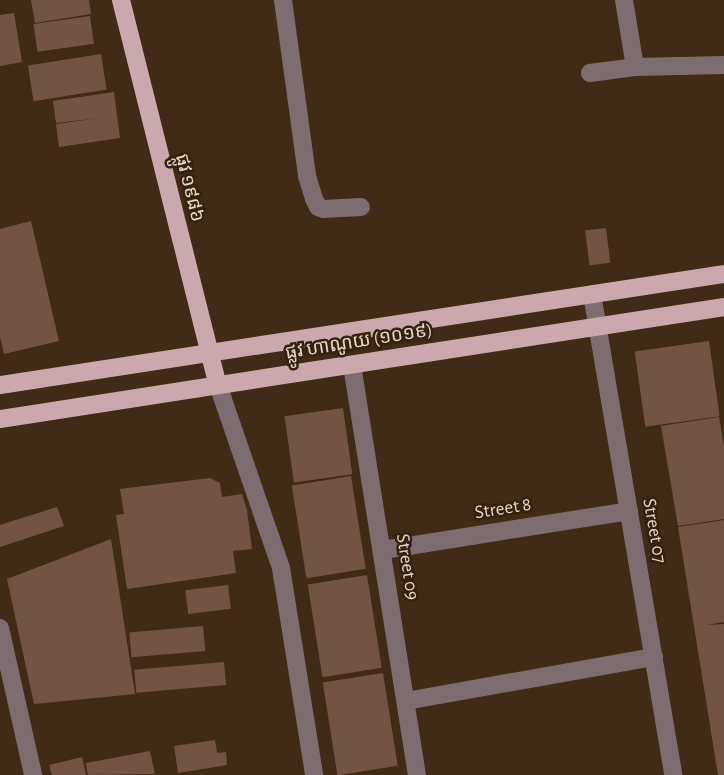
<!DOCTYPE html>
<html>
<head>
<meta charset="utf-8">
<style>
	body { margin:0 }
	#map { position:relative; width:724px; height:775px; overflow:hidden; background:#402c16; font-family:"Alegreya Sans","Noto Sans Khmer",sans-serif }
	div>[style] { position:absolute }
	.building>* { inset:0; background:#725447; transform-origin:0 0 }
	.minor>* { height:18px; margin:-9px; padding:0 9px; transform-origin:9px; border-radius:9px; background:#7d6d70 }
	.major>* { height:18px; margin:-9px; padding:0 9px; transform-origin:9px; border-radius:9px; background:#caa9ae }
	span { translate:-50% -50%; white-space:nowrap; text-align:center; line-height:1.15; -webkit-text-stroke:5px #35220c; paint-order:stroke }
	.street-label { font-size:19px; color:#e4d7ca }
</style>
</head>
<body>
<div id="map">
	<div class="building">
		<i style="clip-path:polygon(31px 0,89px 0,91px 14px,35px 23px)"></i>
		<i style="clip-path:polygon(14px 13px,22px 62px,0 66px,0 15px)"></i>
		<i style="left:90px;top:16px;width:28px;height:57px;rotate:82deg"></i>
		<i style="left:101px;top:54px;width:36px;height:74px;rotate:81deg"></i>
		<i style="clip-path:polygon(114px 92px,120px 138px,59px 147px,56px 124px,100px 118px,56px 123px,53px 101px)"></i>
		<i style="clip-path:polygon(31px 221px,59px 341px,4px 354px,0 336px,0 229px)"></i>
		<i style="left:606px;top:228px;width:35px;height:21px;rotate:83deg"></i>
		<i style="left:709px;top:341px;width:76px;height:75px;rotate:82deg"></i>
		<i style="left:343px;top:408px;width:67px;height:59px;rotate:82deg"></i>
		<i style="clip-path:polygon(719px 417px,724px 447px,724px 519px,678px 526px,661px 426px)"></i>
		<i style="left:351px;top:476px;width:94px;height:60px;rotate:81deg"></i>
		<i style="clip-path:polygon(210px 478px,220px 483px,222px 497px,242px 494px,247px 510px,252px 549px,233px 551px,236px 573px,127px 589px,116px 515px,124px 514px,120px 489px)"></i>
		<i style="clip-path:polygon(57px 507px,64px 526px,0 547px,0 525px)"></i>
		<i style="clip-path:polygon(724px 520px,724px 622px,706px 625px,724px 624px,724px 775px,718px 775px,678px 527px)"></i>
		<i style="clip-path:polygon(111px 539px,135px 694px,34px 704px,7px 579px)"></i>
		<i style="left:367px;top:575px;width:94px;height:60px;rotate:81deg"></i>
		<i style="left:228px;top:585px;width:24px;height:43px;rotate:83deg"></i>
		<i style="left:203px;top:626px;width:25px;height:74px;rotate:85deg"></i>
		<i style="left:224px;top:662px;width:23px;height:90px;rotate:85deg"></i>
		<i style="left:383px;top:673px;width:94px;height:61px;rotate:81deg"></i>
		<i style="clip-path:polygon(215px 740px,217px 753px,226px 752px,227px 765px,178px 773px,174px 746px)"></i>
		<i style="clip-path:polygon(150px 751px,155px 774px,88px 775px,86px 763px)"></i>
		<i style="clip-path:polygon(82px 757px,86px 775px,52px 775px,49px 765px)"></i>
	</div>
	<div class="minor">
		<i style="left:283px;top:0;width:178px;rotate:82.2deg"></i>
		<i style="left:307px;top:176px;width:24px;rotate:73deg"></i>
		<i style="left:314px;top:199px;width:9px;rotate:63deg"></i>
		<i style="left:318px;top:207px;width:6px;rotate:18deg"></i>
		<i style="left:324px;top:209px;width:37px;rotate:-3deg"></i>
		<i style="left:624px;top:0;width:68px;rotate:80.7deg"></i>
		<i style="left:590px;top:73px;width:45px;rotate:-7.6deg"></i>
		<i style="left:635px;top:67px;width:89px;rotate:-1.3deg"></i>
		<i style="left:592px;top:294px;width:488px;rotate:80.4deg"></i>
		<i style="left:352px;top:365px;width:415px;rotate:81deg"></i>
		<i style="left:218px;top:385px;width:194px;rotate:71deg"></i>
		<i style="left:281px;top:568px;width:210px;rotate:80.9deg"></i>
		<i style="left:383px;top:550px;width:249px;rotate:-9deg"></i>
		<i style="left:0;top:628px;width:151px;rotate:77.3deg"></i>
		<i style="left:406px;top:701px;width:252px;rotate:-10.1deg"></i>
	</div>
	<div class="major">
		<i style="left:121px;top:0;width:397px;rotate:75.9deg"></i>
		<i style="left:0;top:385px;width:732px;rotate:-8.72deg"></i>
		<i style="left:0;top:419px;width:733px;rotate:-8.79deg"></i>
	</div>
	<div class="street-label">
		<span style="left:189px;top:188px;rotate:76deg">ផ្លូវ ១៩៨៦</span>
		<span style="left:359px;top:342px;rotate:-9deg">ផ្លូវ ហាណូយ (១០១៩)</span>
		<span style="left:503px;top:509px;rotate:-9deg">Street 8</span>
		<span style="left:654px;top:531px;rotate:80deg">Street 07</span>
		<span style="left:407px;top:567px;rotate:81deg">Street 09</span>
	</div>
</div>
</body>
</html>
